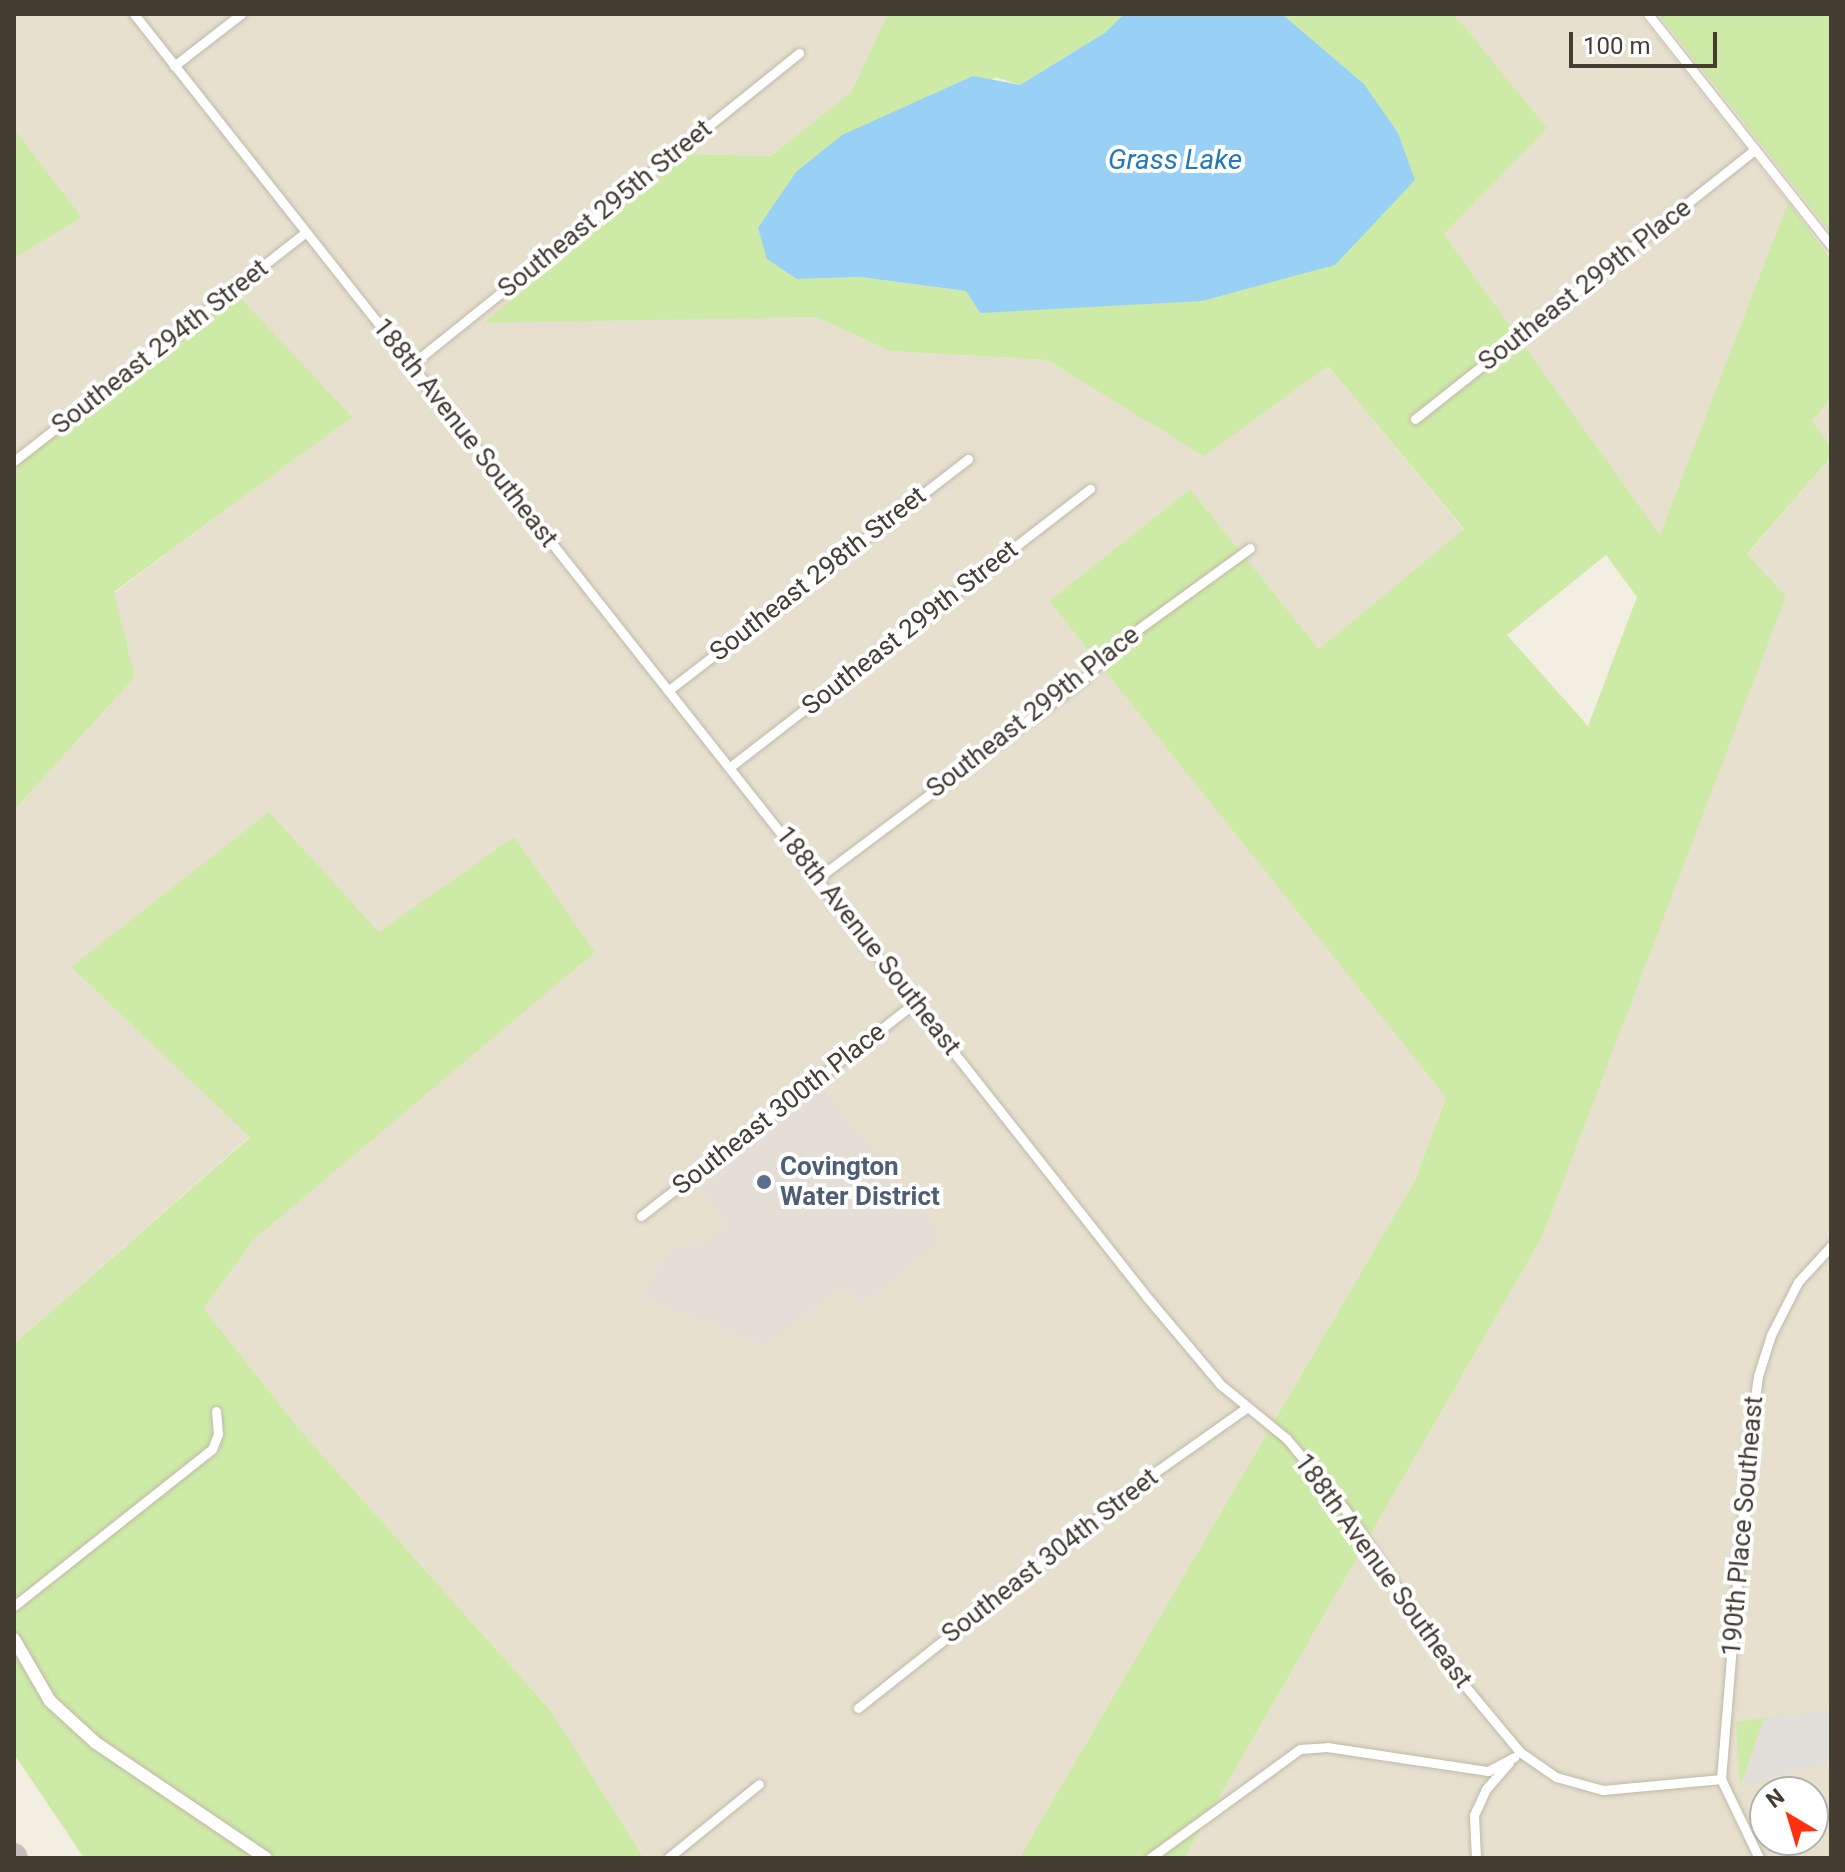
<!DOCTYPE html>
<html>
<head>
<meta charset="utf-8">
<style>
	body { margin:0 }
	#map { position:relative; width:1845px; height:1872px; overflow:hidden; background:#f3eee2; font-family:Roboto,sans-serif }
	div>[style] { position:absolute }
	.residential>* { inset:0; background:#e7e0cf }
	.industrial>* { inset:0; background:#e4ded7 }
	.green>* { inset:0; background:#cdeba7 }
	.parking>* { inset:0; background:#e2dfdb }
	.water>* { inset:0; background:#98d0f6 }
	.taxiway>* { height:26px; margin:-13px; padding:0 13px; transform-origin:13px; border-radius:13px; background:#c3c0ba }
	.roads { filter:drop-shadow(0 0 2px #c1b8a7) drop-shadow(0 0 2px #c1b8a7) }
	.minor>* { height:9px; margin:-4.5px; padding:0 4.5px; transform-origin:4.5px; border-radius:4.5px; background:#fff }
	.tertiary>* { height:12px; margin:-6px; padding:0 6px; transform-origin:6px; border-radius:6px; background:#fff }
	.dots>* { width:22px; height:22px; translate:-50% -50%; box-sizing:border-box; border:4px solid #fff; border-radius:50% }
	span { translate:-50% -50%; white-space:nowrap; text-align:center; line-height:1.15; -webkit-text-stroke:8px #fff; paint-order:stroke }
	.street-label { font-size:26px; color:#443d32 }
	.service-label { font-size:26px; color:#4e5e75; font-weight:700 }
	.left { translate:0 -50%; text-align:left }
	.water-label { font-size:28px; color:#247ab8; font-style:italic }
	.frame { position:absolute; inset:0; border:16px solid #443d32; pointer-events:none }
	.north { position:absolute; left:1749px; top:1776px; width:80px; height:80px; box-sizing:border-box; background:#fff; border:2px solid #b4b1ad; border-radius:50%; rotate:322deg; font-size:22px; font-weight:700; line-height:32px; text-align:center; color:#443d32 }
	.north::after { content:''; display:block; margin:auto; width:28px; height:36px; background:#ff300d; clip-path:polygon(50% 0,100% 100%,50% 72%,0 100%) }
	.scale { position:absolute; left:1569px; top:32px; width:148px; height:36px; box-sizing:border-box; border:4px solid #443d32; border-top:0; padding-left:10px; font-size:24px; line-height:28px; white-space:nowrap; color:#443d32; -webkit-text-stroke:6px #fff; paint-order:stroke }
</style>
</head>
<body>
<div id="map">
	<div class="residential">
		<i style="clip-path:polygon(14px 14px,888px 14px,851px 92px,771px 156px,689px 154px,484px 322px,816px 317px,890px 351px,1047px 360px,1204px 455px,1328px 366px,1464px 530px,1319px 649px,1190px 489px,1049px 601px,1446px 1096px,1415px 1180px,1019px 1858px,644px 1858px,551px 1711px,301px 1431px,204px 1309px,253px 1240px,379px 932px,71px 967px,250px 1136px,14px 1344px,14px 810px,135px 677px,114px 593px,351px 417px,14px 464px,14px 259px,82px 217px,14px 129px)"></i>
		<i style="clip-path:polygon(1454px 14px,1639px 14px,1788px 202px,1660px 536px,1444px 234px,1546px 128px)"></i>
		<i style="clip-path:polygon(1831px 399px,1831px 447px,1812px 421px)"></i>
		<i style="clip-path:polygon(evenodd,1831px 457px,1831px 1858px,1184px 1858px,1542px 1237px,1747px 555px,1831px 457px,1765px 1792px,1813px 1792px,1813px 1840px,1765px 1840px,1765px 1792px)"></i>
	</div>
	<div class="industrial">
		<i style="clip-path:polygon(818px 1082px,943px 1239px,861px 1305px,844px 1284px,768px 1345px,640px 1297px,670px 1251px,704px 1243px,728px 1223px,694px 1181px)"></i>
	</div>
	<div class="green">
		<i style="clip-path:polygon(evenodd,888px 14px,1124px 14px,1106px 32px,1020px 85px,995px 77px,797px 279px,860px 277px,966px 291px,980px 313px,1364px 84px,1282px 14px,1454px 14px,1547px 128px,1444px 234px,1660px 535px,1788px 202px,1831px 259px,1831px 399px,1812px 421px,1831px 447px,1831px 457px,1747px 554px,1786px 596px,1542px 1237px,1184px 1858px,1019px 1858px,1415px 1180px,1446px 1097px,1049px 601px,1190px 489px,1319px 649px,1464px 529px,1328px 366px,1204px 456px,1047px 360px,890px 351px,816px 317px,483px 323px,689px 154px,771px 156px,851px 92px,888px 14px,1606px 555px,1637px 597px,1588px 726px,1507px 635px,1606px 555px)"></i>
		<i style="clip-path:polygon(1658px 14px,1831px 14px,1831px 233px,1794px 186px)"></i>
		<i style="clip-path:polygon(14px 129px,82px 217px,14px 259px)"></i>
		<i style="clip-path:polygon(234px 291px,352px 417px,114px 592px,135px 677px,14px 810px,14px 464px)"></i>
		<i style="clip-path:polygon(269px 812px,379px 932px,514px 837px,595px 952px,253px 1240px,204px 1309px,301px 1431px,551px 1711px,644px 1858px,84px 1858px,14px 1754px,14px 1344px,250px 1137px,71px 967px)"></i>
		<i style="clip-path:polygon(1831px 1709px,1831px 1761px,1740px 1787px,1736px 1722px)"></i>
	</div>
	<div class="parking">
		<i style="clip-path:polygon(1831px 1709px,1831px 1761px,1740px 1787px,1764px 1719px)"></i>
	</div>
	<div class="water">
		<i style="clip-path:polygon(1124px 14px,1282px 14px,1364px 84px,1398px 133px,1415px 180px,1335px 265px,1202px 301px,980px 313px,966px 291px,860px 277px,797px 279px,767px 259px,758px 228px,796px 172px,842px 135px,973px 76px,1020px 85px,1106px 32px)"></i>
	</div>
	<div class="taxiway">
		<i style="left:14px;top:1856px;width:2px;rotate:63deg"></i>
	</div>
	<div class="roads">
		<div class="minor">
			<i style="left:134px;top:14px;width:1633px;rotate:51.71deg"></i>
			<i style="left:1146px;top:1296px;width:116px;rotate:49.9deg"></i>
			<i style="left:1221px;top:1385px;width:85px;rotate:39.3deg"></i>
			<i style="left:1287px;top:1439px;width:89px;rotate:50.4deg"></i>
			<i style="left:1344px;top:1508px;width:201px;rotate:56.2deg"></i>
			<i style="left:1456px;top:1675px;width:100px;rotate:50.3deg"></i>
			<i style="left:1520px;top:1752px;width:44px;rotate:34.8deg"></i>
			<i style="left:1556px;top:1777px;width:49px;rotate:15.5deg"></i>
			<i style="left:1603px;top:1790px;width:119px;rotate:-5.3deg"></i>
			<i style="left:1648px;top:14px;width:295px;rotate:51.7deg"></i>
			<i style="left:174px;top:66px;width:85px;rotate:-37.8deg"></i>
			<i style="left:411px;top:365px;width:498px;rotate:-38.8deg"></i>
			<i style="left:1415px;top:419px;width:434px;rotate:-38.4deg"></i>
			<i style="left:14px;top:461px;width:371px;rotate:-38.1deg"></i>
			<i style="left:669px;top:690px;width:378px;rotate:-37.7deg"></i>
			<i style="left:730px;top:767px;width:455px;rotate:-37.7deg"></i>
			<i style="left:818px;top:878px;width:330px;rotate:-36.9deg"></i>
			<i style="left:1082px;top:680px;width:56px;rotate:-44.3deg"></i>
			<i style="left:1122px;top:641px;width:158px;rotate:-36deg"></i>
			<i style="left:641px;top:1216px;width:348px;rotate:-37.9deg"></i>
			<i style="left:14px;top:1606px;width:253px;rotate:-38.4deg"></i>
			<i style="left:212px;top:1449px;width:16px;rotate:-68deg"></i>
			<i style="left:218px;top:1434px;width:23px;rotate:-95deg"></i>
			<i style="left:858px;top:1708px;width:378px;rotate:-38.4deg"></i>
			<i style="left:1154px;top:1473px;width:113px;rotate:-35.2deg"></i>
			<i style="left:668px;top:1858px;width:117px;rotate:-39.1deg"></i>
			<i style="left:1150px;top:1858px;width:185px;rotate:-36deg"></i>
			<i style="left:1300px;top:1749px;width:27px;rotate:-4deg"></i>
			<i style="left:1327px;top:1747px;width:163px;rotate:8.5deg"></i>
			<i style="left:1488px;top:1771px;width:30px;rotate:-28deg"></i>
			<i style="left:1476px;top:1858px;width:43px;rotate:-92.7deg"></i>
			<i style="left:1474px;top:1815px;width:29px;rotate:-65deg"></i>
			<i style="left:1486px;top:1789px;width:35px;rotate:-49deg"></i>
			<i style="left:1759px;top:1858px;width:88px;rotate:-115.7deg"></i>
			<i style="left:1721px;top:1779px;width:342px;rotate:-85.3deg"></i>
			<i style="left:1749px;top:1438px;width:63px;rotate:-81.7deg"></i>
			<i style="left:1758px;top:1376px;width:43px;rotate:-72.4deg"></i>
			<i style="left:1771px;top:1335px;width:59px;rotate:-63deg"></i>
			<i style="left:1798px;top:1282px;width:49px;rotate:-47.5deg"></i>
		</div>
		<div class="tertiary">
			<i style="left:14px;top:1639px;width:72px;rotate:59.9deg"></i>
			<i style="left:50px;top:1701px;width:62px;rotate:42.4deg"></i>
			<i style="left:96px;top:1743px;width:205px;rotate:34.1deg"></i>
		</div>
	</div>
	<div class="dots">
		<i style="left:764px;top:1182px;background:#5c6f8a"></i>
	</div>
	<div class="street-label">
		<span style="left:605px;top:209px;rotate:-39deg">Southeast 295th Street</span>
		<span style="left:1585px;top:285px;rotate:-38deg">Southeast 299th Place</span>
		<span style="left:160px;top:347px;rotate:-38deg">Southeast 294th Street</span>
		<span style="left:465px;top:433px;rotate:52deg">188th Avenue Southeast</span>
		<span style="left:818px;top:574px;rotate:-38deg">Southeast 298th Street</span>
		<span style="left:910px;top:628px;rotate:-38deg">Southeast 299th Street</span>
		<span style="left:1033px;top:712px;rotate:-38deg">Southeast 299th Place</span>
		<span style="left:868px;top:941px;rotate:52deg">188th Avenue Southeast</span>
		<span style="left:779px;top:1109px;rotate:-38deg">Southeast 300th Place</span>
		<span style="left:1743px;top:1526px;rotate:-85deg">190th Place Southeast</span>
		<span style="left:1050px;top:1556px;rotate:-38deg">Southeast 304th Street</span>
		<span style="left:1383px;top:1571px;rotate:54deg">188th Avenue Southeast</span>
	</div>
	<div class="service-label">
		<span class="left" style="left:780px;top:1182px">Covington<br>Water District</span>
	</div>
	<div class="water-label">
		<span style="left:1175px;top:160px">Grass Lake</span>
	</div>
	<div class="frame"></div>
	<div class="north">N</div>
	<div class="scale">100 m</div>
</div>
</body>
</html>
